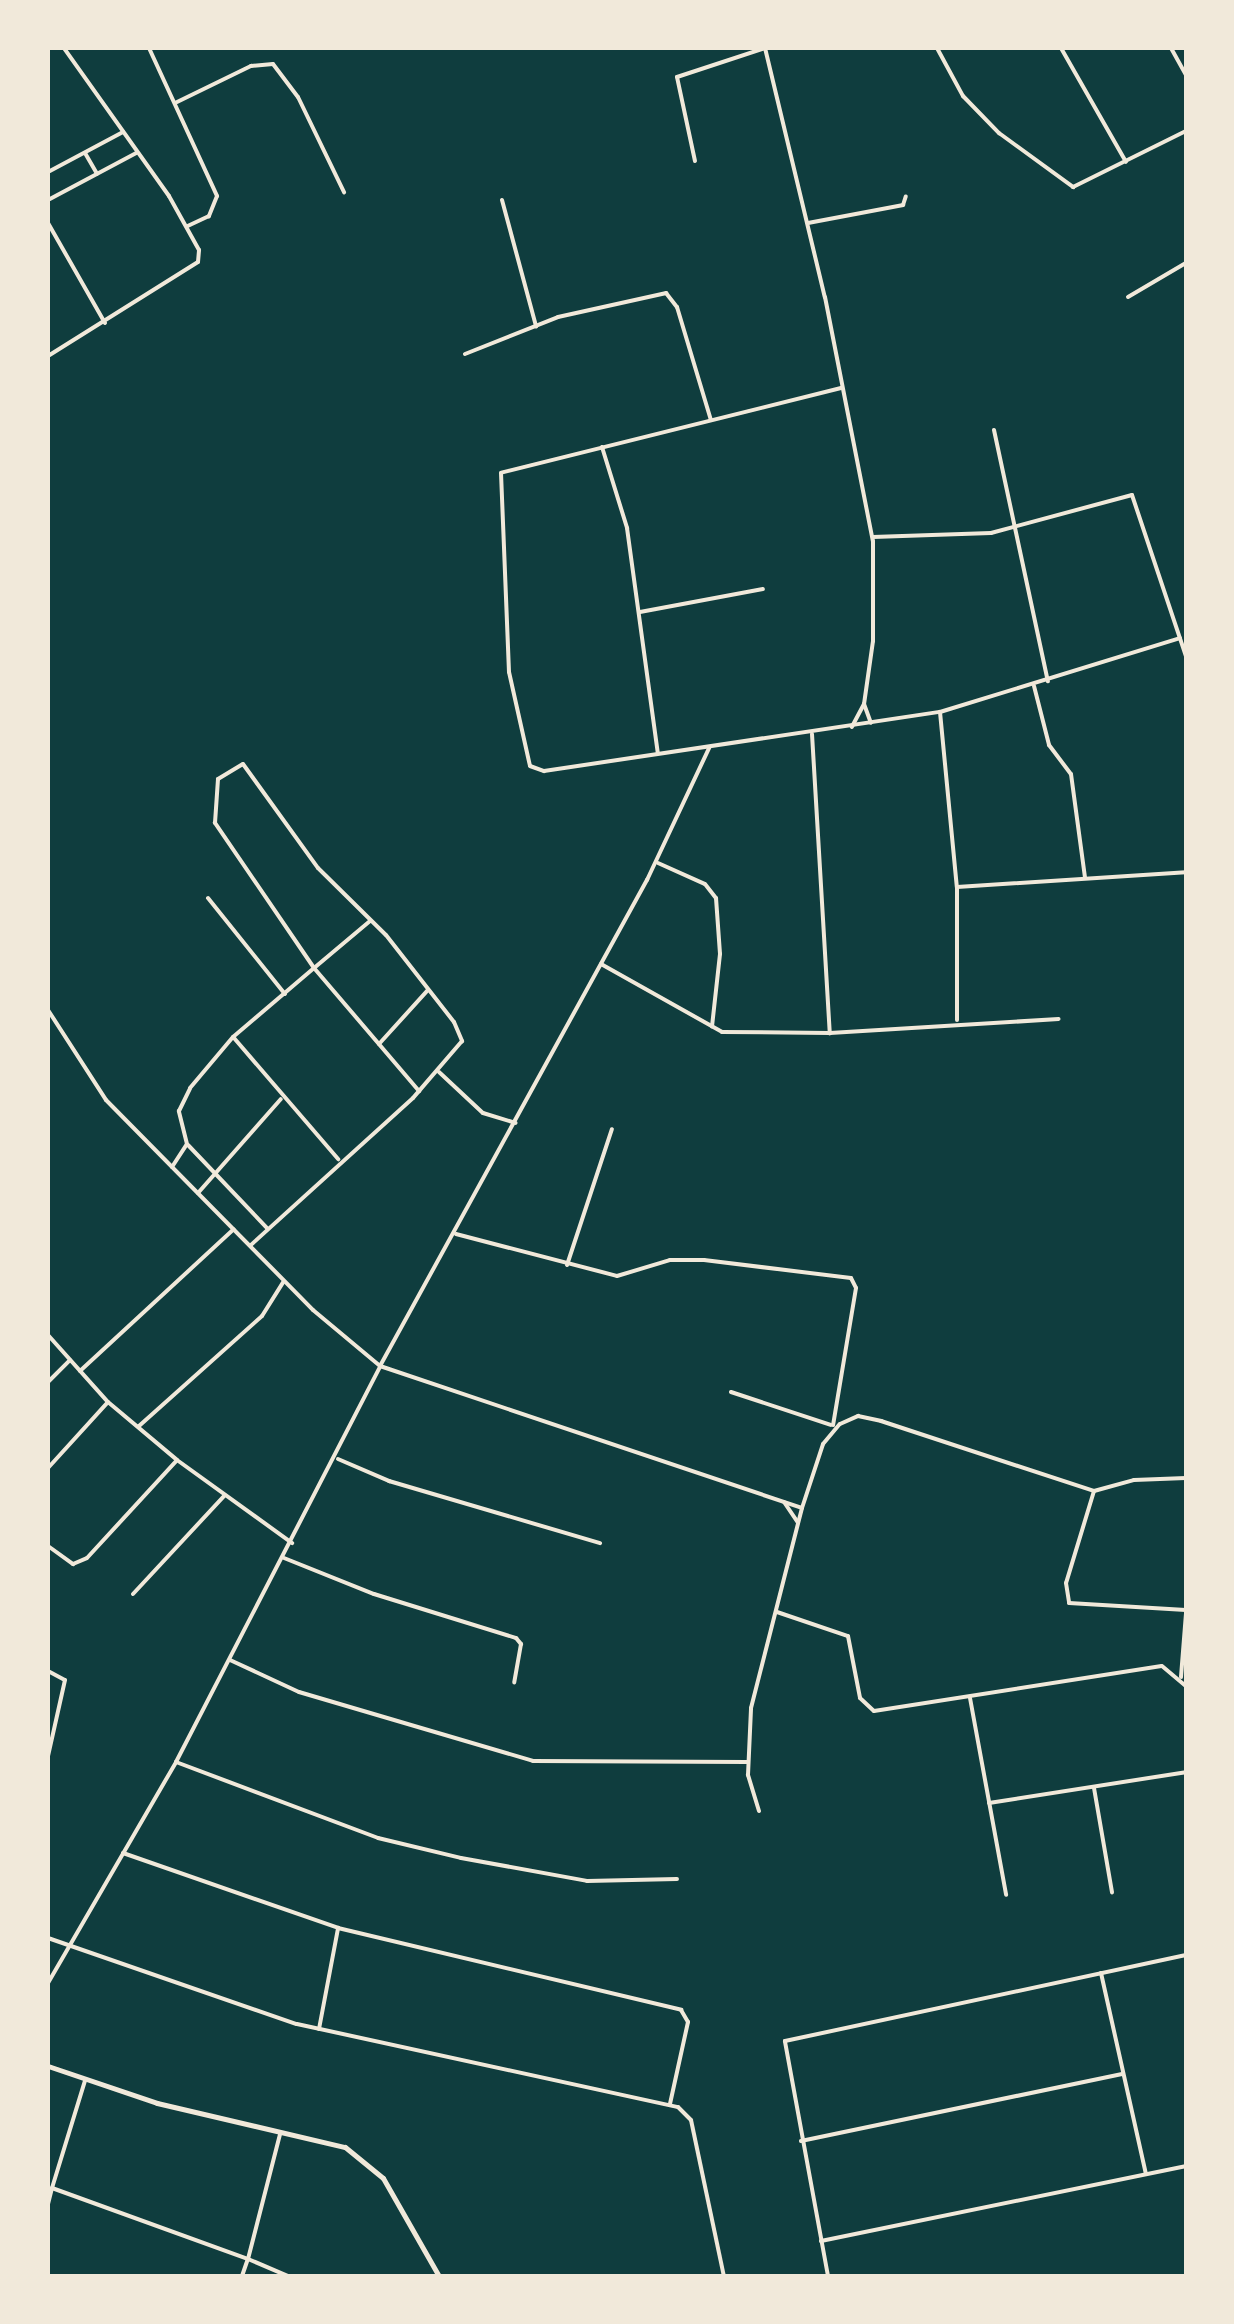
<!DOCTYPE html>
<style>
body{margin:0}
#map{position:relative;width:1234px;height:2324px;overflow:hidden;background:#0f3d3e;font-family:Manrope,sans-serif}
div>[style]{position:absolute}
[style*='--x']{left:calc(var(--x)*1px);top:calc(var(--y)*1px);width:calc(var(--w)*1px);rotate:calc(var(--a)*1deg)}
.minor>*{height:4px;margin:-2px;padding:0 2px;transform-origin:2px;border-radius:2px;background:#f1e9da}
.tertiary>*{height:5px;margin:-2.5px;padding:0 2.5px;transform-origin:2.5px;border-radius:2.5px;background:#f1e9da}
span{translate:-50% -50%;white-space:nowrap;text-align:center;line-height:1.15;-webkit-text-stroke:9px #f1e9da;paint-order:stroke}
.frame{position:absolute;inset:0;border:50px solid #f1e9da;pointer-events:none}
</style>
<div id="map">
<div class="minor">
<div style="--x:149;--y:48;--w:163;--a:65.3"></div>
<div style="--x:217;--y:196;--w:22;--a:112"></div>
<div style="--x:209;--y:216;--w:23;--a:155"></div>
<div style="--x:765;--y:48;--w:256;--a:76.5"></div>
<div style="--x:825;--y:297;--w:249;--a:78.9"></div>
<div style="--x:873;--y:541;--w:100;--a:90"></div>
<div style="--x:873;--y:641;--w:64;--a:98.1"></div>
<div style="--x:864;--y:704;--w:26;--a:118"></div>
<div style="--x:937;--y:48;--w:55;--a:61.6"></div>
<div style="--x:963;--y:96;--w:52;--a:45.8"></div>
<div style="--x:999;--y:133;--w:92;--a:36.1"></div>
<div style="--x:1073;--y:187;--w:126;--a:-26.4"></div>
<div style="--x:1061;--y:48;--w:131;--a:60.3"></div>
<div style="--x:1171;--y:48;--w:31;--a:61"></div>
<div style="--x:175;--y:103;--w:85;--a:-26"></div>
<div style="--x:251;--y:66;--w:22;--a:-5"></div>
<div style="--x:273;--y:64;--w:41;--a:52.9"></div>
<div style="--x:298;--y:97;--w:106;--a:64.2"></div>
<div style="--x:85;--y:153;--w:24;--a:60"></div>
<div style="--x:695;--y:161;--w:86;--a:-102.1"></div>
<div style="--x:677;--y:77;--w:93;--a:-18.2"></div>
<div style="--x:48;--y:172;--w:85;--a:-28.1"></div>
<div style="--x:48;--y:200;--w:100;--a:-28.1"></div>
<div style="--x:502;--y:200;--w:131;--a:74.9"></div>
<div style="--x:48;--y:223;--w:115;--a:60.3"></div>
<div style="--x:808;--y:223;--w:97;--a:-10.7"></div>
<div style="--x:903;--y:205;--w:9;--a:-72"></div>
<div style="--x:1128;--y:297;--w:67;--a:-30.4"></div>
<div style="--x:465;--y:354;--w:100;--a:-21.7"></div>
<div style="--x:558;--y:317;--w:111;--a:-12.5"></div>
<div style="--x:666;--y:293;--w:18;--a:52"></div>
<div style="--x:677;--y:307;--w:118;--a:73.3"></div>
<div style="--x:48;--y:356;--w:177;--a:-32.1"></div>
<div style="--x:198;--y:262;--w:12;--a:-85"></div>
<div style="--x:199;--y:250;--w:62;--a:-119.1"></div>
<div style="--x:169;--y:196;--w:181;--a:-125.4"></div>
<div style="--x:841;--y:388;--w:350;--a:166"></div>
<div style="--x:501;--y:473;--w:199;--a:87.7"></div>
<div style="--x:509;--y:672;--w:96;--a:77.4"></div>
<div style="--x:530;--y:766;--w:15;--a:20"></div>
<div style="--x:544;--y:771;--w:400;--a:-8.5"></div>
<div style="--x:940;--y:712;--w:251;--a:-17.1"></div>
<div style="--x:994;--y:430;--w:257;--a:77.9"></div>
<div style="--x:602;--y:447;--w:85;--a:72.8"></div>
<div style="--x:627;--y:528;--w:227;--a:82.2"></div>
<div style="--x:873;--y:537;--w:118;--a:-1.9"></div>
<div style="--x:991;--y:533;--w:146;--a:-15.1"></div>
<div style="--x:1132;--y:495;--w:170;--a:71.5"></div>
<div style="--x:640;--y:612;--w:125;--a:-10.6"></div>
<div style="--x:1034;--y:686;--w:61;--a:75.7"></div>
<div style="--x:1049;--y:745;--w:36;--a:53"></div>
<div style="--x:1071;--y:774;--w:104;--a:82.3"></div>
<div style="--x:864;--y:704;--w:20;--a:70"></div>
<div style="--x:940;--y:712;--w:176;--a:84.5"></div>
<div style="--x:957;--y:887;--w:133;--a:90"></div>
<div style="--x:812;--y:734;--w:300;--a:86.6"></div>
<div style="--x:658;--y:863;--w:51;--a:24.1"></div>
<div style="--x:705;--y:884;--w:18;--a:52"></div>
<div style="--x:716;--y:898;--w:56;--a:85.9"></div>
<div style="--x:720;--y:954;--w:73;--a:96.3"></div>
<div style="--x:957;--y:887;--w:229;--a:-3.7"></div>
<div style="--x:208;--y:898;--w:123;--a:51.3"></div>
<div style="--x:370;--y:921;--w:73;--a:140"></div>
<div style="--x:314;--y:968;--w:162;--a:49.5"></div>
<div style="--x:601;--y:964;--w:139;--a:29.3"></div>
<div style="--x:722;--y:1032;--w:108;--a:0.5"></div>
<div style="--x:830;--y:1033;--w:229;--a:-3.5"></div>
<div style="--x:48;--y:1010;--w:107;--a:57.2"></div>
<div style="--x:106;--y:1100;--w:295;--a:45.4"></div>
<div style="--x:313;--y:1310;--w:87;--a:39.9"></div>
<div style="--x:380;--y:1366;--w:445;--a:18.6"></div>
<div style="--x:234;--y:1038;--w:160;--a:49.3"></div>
<div style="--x:379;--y:1044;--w:73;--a:-47.8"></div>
<div style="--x:439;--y:1072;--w:60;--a:43"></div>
<div style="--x:483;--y:1113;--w:34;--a:17"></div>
<div style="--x:188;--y:1145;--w:115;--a:46.4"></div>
<div style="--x:172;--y:1167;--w:27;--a:-57"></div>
<div style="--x:187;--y:1144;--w:34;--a:-104"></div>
<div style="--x:179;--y:1111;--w:25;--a:-64"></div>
<div style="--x:190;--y:1088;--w:67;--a:-49.9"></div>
<div style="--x:233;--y:1037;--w:106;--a:-40.4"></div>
<div style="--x:314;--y:968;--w:176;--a:-124.3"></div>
<div style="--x:215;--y:823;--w:44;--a:-86.1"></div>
<div style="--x:218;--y:779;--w:29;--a:-31"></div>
<div style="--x:243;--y:764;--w:128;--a:54.2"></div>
<div style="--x:318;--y:868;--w:95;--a:44.6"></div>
<div style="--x:386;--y:935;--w:110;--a:52"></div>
<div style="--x:454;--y:1022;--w:21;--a:67"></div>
<div style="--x:462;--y:1041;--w:75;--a:130.7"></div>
<div style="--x:413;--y:1098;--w:219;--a:137.8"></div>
<div style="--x:198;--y:1193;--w:125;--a:-48.6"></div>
<div style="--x:456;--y:1234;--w:166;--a:14.6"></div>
<div style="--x:617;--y:1276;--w:55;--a:-16.8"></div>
<div style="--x:670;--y:1260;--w:34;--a:0"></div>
<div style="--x:704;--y:1260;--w:148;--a:7"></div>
<div style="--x:851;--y:1278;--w:11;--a:63"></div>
<div style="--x:856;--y:1288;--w:139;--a:99.5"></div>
<div style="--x:567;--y:1265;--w:143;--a:-71.7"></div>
<div style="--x:48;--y:1335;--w:90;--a:48.2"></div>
<div style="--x:108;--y:1402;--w:90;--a:40"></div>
<div style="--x:177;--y:1460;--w:142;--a:35.8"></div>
<div style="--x:80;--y:1371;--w:209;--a:-42.7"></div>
<div style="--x:48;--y:1382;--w:31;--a:-45"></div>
<div style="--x:731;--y:1392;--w:105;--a:18.3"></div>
<div style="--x:139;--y:1426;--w:165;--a:-41.8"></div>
<div style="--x:262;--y:1316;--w:40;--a:-58"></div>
<div style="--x:338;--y:1459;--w:56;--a:23.3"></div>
<div style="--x:389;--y:1481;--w:220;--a:16.4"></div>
<div style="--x:48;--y:1468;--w:89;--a:-47.7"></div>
<div style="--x:1094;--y:1491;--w:96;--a:106.9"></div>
<div style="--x:1066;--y:1583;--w:20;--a:81"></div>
<div style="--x:1069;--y:1603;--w:117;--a:3.4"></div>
<div style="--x:784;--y:1502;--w:25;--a:56"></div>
<div style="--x:48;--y:1546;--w:31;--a:36"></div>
<div style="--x:73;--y:1564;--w:15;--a:-23"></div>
<div style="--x:87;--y:1558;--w:133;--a:-47.4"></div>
<div style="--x:284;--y:1558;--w:97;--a:21.8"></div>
<div style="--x:374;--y:1594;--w:149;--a:17.2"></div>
<div style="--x:516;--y:1638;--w:8;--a:50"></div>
<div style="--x:521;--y:1644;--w:39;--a:100"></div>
<div style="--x:133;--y:1594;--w:135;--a:-47.1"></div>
<div style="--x:777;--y:1612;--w:75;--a:18.7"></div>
<div style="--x:848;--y:1636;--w:63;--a:79"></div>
<div style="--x:860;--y:1698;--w:19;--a:43"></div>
<div style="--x:874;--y:1711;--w:291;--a:-8.9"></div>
<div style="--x:1162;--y:1666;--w:31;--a:40"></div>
<div style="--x:230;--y:1660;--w:76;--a:24.9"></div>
<div style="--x:299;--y:1692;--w:244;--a:16.4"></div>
<div style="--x:533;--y:1761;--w:214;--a:0.3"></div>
<div style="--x:48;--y:1671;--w:19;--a:28"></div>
<div style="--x:65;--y:1680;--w:78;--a:102.6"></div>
<div style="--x:1181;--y:1677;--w:63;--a:-85.5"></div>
<div style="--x:970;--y:1698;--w:200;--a:79.6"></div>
<div style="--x:176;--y:1762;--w:216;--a:20.6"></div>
<div style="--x:378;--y:1838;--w:85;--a:13.5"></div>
<div style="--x:461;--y:1858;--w:128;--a:10.3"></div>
<div style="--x:587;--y:1881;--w:90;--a:-1.3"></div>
<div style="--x:1094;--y:1788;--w:106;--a:80.2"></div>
<div style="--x:989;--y:1803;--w:199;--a:-8.9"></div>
<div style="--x:759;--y:1811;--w:38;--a:-107"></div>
<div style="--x:748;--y:1775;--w:67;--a:-87.4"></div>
<div style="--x:751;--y:1708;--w:206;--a:-75.7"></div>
<div style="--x:802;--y:1508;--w:67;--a:-71.8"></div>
<div style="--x:823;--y:1444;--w:26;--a:-50"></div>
<div style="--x:840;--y:1424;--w:20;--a:-24"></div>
<div style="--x:858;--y:1416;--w:24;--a:12"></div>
<div style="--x:881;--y:1421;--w:224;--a:18.2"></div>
<div style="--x:1094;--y:1491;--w:41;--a:-15.4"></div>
<div style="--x:1134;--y:1480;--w:52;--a:-2.2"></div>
<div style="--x:123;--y:1853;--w:228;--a:19.2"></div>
<div style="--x:338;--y:1928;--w:353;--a:13.4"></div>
<div style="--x:681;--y:2010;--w:14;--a:60"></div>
<div style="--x:688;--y:2022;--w:84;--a:102.4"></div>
<div style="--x:48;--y:1938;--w:263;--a:19.1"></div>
<div style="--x:297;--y:2024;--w:390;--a:12.3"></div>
<div style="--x:678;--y:2107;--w:18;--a:45"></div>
<div style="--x:691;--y:2120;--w:159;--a:78.1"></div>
<div style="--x:1101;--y:1973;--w:206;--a:77.4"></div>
<div style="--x:48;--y:1983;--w:255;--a:-59.9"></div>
<div style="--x:176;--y:1762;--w:445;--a:-62.7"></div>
<div style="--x:380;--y:1366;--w:555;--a:-61.22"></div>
<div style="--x:647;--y:880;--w:146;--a:-64.8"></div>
<div style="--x:319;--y:2029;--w:103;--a:-79.3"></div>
<div style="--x:801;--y:2141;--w:328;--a:-11.8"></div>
<div style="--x:52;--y:2188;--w:112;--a:-72.9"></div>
<div style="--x:48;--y:2204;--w:16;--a:-76"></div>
<div style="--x:52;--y:2188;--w:208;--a:19.9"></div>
<div style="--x:248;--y:2259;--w:129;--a:-75.6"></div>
<div style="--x:821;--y:2241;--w:373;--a:-11.6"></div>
<div style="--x:242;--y:2276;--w:18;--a:-71"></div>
<div style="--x:248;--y:2259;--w:43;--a:23"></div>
<div style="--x:828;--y:2276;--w:239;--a:-100.4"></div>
<div style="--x:785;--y:2041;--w:410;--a:-12.1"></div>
</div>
<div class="tertiary">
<div style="--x:48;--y:2066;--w:115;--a:18.7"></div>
<div style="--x:157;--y:2103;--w:193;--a:13.2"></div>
<div style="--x:345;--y:2147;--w:49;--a:39.2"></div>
<div style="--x:383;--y:2178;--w:113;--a:60.3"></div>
</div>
<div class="frame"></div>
</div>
